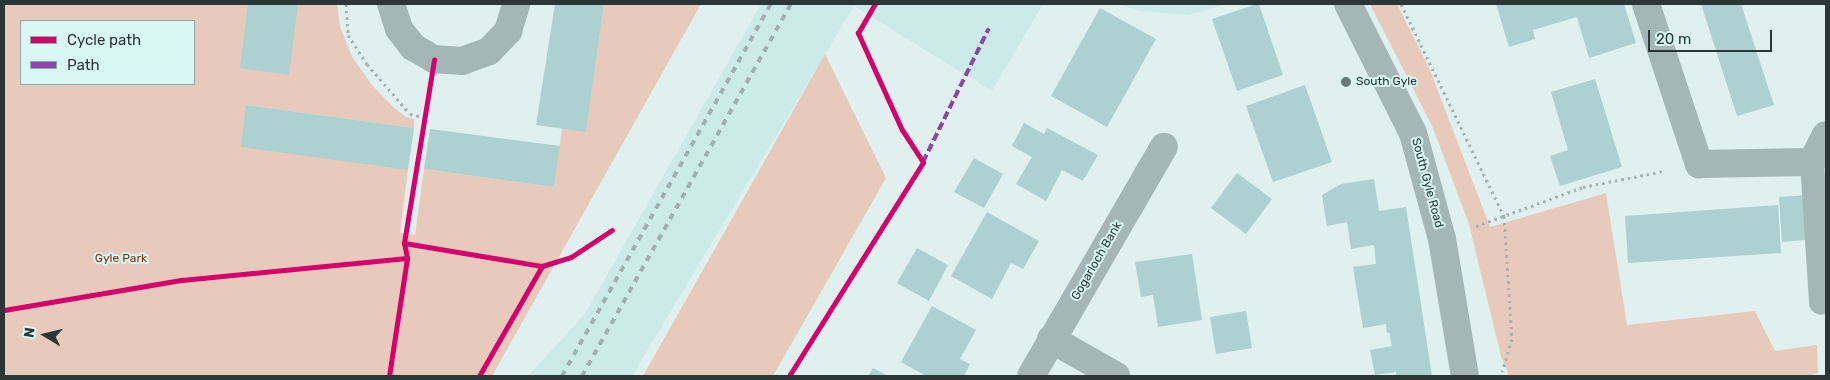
<!DOCTYPE html>
<style>
body{margin:0}
#map{position:relative;width:1830px;height:380px;overflow:hidden;background:#dff0ef;font-family:Rubik,sans-serif}
div>[style]{position:absolute}
[style*='--x']{left:calc(var(--x)*1px);top:calc(var(--y)*1px);width:calc(var(--w)*1px);rotate:calc(var(--a)*1deg)}
.built>*{inset:0;background:#cceae8}
.green>*{inset:0;background:#e7cabb}
.building>*{inset:0;background:#acd1d0}
.path>*{height:3px;margin-top:-1.5px;transform-origin:0;background:repeating-linear-gradient(90deg,#a4b3b3 0 2.5px,transparent 0 6.5px)}
.service>*{height:24px;margin:-12px;padding:0 12px;transform-origin:12px;border-radius:12px;background:#a4b6b5}
.minor>*{height:28px;margin:-14px;padding:0 14px;transform-origin:14px;border-radius:14px;background:#a4b6b5}
.rail>*{height:4px;margin-top:-2px;transform-origin:0;background:repeating-linear-gradient(90deg,#a1afae 0 6px,transparent 0 12px)}
.quiet>*{height:4px;margin-top:-2px;transform-origin:0;background:repeating-linear-gradient(90deg,#8e44ad 0 8px,transparent 0 12px)}
.cycleway>*{height:5px;margin:-2.5px;padding:0 2.5px;transform-origin:2.5px;border-radius:2.5px;background:#d6006c}
.dots>*{width:14px;height:14px;translate:-50% -50%;box-sizing:border-box;border:2px solid #d8f7f5;border-radius:50%}
span{translate:-50% -50%;white-space:nowrap;text-align:center;line-height:1.15;-webkit-text-stroke:4px #d8f7f5;paint-order:stroke}
.poi-label{font-size:12px;color:#2b3736}
.left{translate:0 -50%;text-align:left}
.street-label{font-size:12px;color:#2b3736}
.park-label{font-size:12px;color:#843009}
.frame{position:absolute;inset:0;border:5px solid #2b3736;pointer-events:none}
.legend{position:absolute;left:20px;top:20px;width:175px;height:65px;box-sizing:border-box;background:#d8f7f5;border:1px solid #93aaa9;margin:0;padding:6px 9px;list-style:none;font-size:15px;color:#2b3736}
.legend li{display:flex;align-items:center;gap:10px;height:25px}
.legend b{width:25px;border:1px solid #93aaa9}
.north{position:absolute;left:20px;top:310px;width:50px;height:50px;-webkit-text-stroke:4px #d8f7f5;paint-order:stroke;rotate:279deg;font-size:14px;font-weight:700;line-height:20px;text-align:center;color:#2b3736}
.north::after{content:'';display:block;margin:auto;width:18px;height:22px;background:#2b3736;clip-path:polygon(50% 0,100% 100%,50% 72%,0 100%)}
.scale{position:absolute;left:1648px;top:30px;width:124px;height:22px;box-sizing:border-box;border:2px solid #2b3736;border-top:0;padding-left:6px;font-size:15px;line-height:18px;white-space:nowrap;color:#2b3736;-webkit-text-stroke:4px #d8f7f5;paint-order:stroke}
</style>
<div id="map">
<div class="built">
<div style="clip-path:polygon(761px 4px,1043px 4px,992px 91px,854px 6px,632px 376px,528px 376px,585px 314px)"></div>
<div style="clip-path:polygon(1117px 4px,1227px 4px,1188px 15px,1140px 11px)"></div>
</div>
<div class="green">
<div style="clip-path:polygon(evenodd,4px 4px,337px 4px,340px 26px,352px 57px,372px 85px,393px 107px,406px 117px,414px 119px,414px 128px,247px 105px,408px 170px,400px 233px,415px 235px,424px 169px,554px 187px,562px 128px,586px 131px,604px 4px,701px 4px,492px 376px,4px 376px,4px 4px,21px 21px,194px 21px,194px 84px,21px 84px,21px 21px)"></div>
<div style="clip-path:polygon(1370px 4px,1397px 4px,1430px 70px,1490px 227px,1606px 193px,1627px 325px,1755px 311px,1775px 351px,1817px 345px,1818px 373px,1808px 376px,1509px 376px,1501px 356px,1469px 224px,1433px 128px)"></div>
<div style="clip-path:polygon(825px 54px,886px 178px,773px 376px,643px 376px)"></div>
</div>
<div class="building">
<div style="clip-path:polygon(248px 4px,298px 4px,289px 75px,240px 68px)"></div>
<div style="clip-path:polygon(555px 4px,604px 4px,586px 132px,536px 125px)"></div>
<div style="clip-path:polygon(1257px 4px,1259px 4px,1283px 75px,1237px 91px,1212px 19px)"></div>
<div style="clip-path:polygon(1496px 4px,1624px 4px,1636px 43px,1589px 58px,1577px 17px,1533px 30px,1535px 39px,1509px 47px)"></div>
<div style="clip-path:polygon(1701px 4px,1741px 4px,1774px 105px,1737px 116px)"></div>
<div style="clip-path:polygon(1100px 8px,1156px 39px,1107px 127px,1051px 96px)"></div>
<div style="clip-path:polygon(1595px 79px,1622px 167px,1560px 186px,1550px 156px,1568px 150px,1551px 92px)"></div>
<div style="clip-path:polygon(1305px 85px,1332px 162px,1273px 182px,1246px 106px)"></div>
<div style="clip-path:polygon(246px 105px,414px 128px,408px 170px,241px 147px)"></div>
<div style="clip-path:polygon(1024px 123px,1044px 134px,1047px 128px,1098px 155px,1083px 181px,1062px 170px,1046px 201px,1016px 184px,1032px 157px,1012px 146px)"></div>
<div style="clip-path:polygon(430px 129px,560px 146px,554px 187px,424px 169px)"></div>
<div style="clip-path:polygon(974px 158px,1003px 174px,984px 208px,954px 192px)"></div>
<div style="clip-path:polygon(1237px 173px,1272px 199px,1246px 234px,1211px 208px)"></div>
<div style="clip-path:polygon(1374px 179px,1379px 211px,1406px 207px,1432px 376px,1396px 376px,1396px 372px,1375px 375px,1370px 350px,1392px 346px,1389px 332px,1387px 333px,1386px 324px,1363px 328px,1353px 267px,1376px 264px,1374px 245px,1351px 249px,1347px 222px,1327px 226px,1322px 195px,1341px 184px)"></div>
<div style="clip-path:polygon(1826px 194px,1826px 238px,1782px 242px,1779px 197px)"></div>
<div style="clip-path:polygon(1778px 205px,1781px 253px,1628px 263px,1625px 216px)"></div>
<div style="clip-path:polygon(987px 212px,1039px 241px,1023px 269px,1011px 263px,992px 299px,951px 276px)"></div>
<div style="clip-path:polygon(917px 248px,948px 265px,929px 301px,897px 283px)"></div>
<div style="clip-path:polygon(1192px 254px,1202px 320px,1158px 327px,1153px 295px,1141px 297px,1135px 262px)"></div>
<div style="clip-path:polygon(932px 306px,976px 330px,960px 359px,970px 364px,964px 376px,926px 376px,901px 362px)"></div>
<div style="clip-path:polygon(1246px 311px,1252px 348px,1216px 354px,1210px 317px)"></div>
<div style="clip-path:polygon(873px 368px,888px 376px,868px 376px)"></div>
</div>
<div class="path">
<div style="--x:346;--y:4;--w:31;--a:86"></div>
<div style="--x:348;--y:35;--w:35;--a:57"></div>
<div style="--x:367;--y:64;--w:66;--a:49.3"></div>
<div style="--x:410;--y:114;--w:14;--a:12"></div>
<div style="--x:1401;--y:4;--w:236;--a:64.1"></div>
<div style="--x:1504;--y:216;--w:123;--a:86.3"></div>
<div style="--x:1512;--y:339;--w:34;--a:107"></div>
<div style="--x:1476;--y:226;--w:114;--a:-20"></div>
<div style="--x:1583;--y:187;--w:83;--a:-11.2"></div>
</div>
<div class="service">
<div style="--x:1812;--y:162;--w:141;--a:86.3"></div>
</div>
<div class="minor">
<div style="--x:391;--y:4;--w:26;--a:72"></div>
<div style="--x:399;--y:29;--w:23;--a:52"></div>
<div style="--x:413;--y:47;--w:24;--a:30"></div>
<div style="--x:434;--y:59;--w:28;--a:4"></div>
<div style="--x:462;--y:61;--w:29;--a:-20"></div>
<div style="--x:489;--y:51;--w:28;--a:-46"></div>
<div style="--x:508;--y:31;--w:28;--a:-73"></div>
<div style="--x:1348;--y:4;--w:144;--a:63.3"></div>
<div style="--x:1413;--y:133;--w:110;--a:74.7"></div>
<div style="--x:1442;--y:239;--w:139;--a:80.5"></div>
<div style="--x:1646;--y:4;--w:169;--a:71.7"></div>
<div style="--x:1699;--y:164;--w:113;--a:-1"></div>
<div style="--x:1812;--y:162;--w:30;--a:-63"></div>
<div style="--x:1051;--y:339;--w:75;--a:29.6"></div>
<div style="--x:1031;--y:376;--w:265;--a:-59.9"></div>
</div>
<div class="rail">
<div style="--x:562;--y:376;--w:427;--a:-60.7"></div>
<div style="--x:582;--y:376;--w:427;--a:-60.7"></div>
</div>
<div class="quiet">
<div style="--x:923;--y:162;--w:149;--a:-63.8"></div>
</div>
<div class="cycleway">
<div style="--x:404;--y:243;--w:140;--a:9.5"></div>
<div style="--x:4;--y:310;--w:181;--a:-9.6"></div>
<div style="--x:182;--y:280;--w:226;--a:-5.6"></div>
<div style="--x:389;--y:376;--w:119;--a:-81.3"></div>
<div style="--x:407;--y:258;--w:15;--a:-101"></div>
<div style="--x:404;--y:243;--w:186;--a:-80.7"></div>
<div style="--x:479;--y:376;--w:127;--a:-60.2"></div>
<div style="--x:542;--y:266;--w:30;--a:-17"></div>
<div style="--x:571;--y:257;--w:49;--a:-33.4"></div>
<div style="--x:789;--y:376;--w:252;--a:-57.9"></div>
<div style="--x:923;--y:162;--w:38;--a:-123"></div>
<div style="--x:902;--y:130;--w:107;--a:-114.4"></div>
<div style="--x:858;--y:33;--w:34;--a:-60"></div>
</div>
<div class="dots">
<div style="left:1346px;top:82px;background:#6a7877"></div>
</div>
<div class="poi-label">
<span class="left" style="left:1356px;top:82px">South Gyle</span>
</div>
<div class="street-label">
<span style="left:1427px;top:183px;rotate:75deg">South Gyle Road</span>
<span style="left:1097px;top:261px;rotate:-60deg">Gogarloch Bank</span>
</div>
<div class="park-label">
<span style="left:121px;top:259px">Gyle Park</span>
</div>
<div class="frame"></div>
<ul class="legend">
<li><b style="height:6px;background:#d6006c"></b>Cycle path</li>
<li><b style="height:6px;background:#8e44ad"></b>Path</li>
</ul>
<div class="north">N</div>
<div class="scale">20 m</div>
</div>
